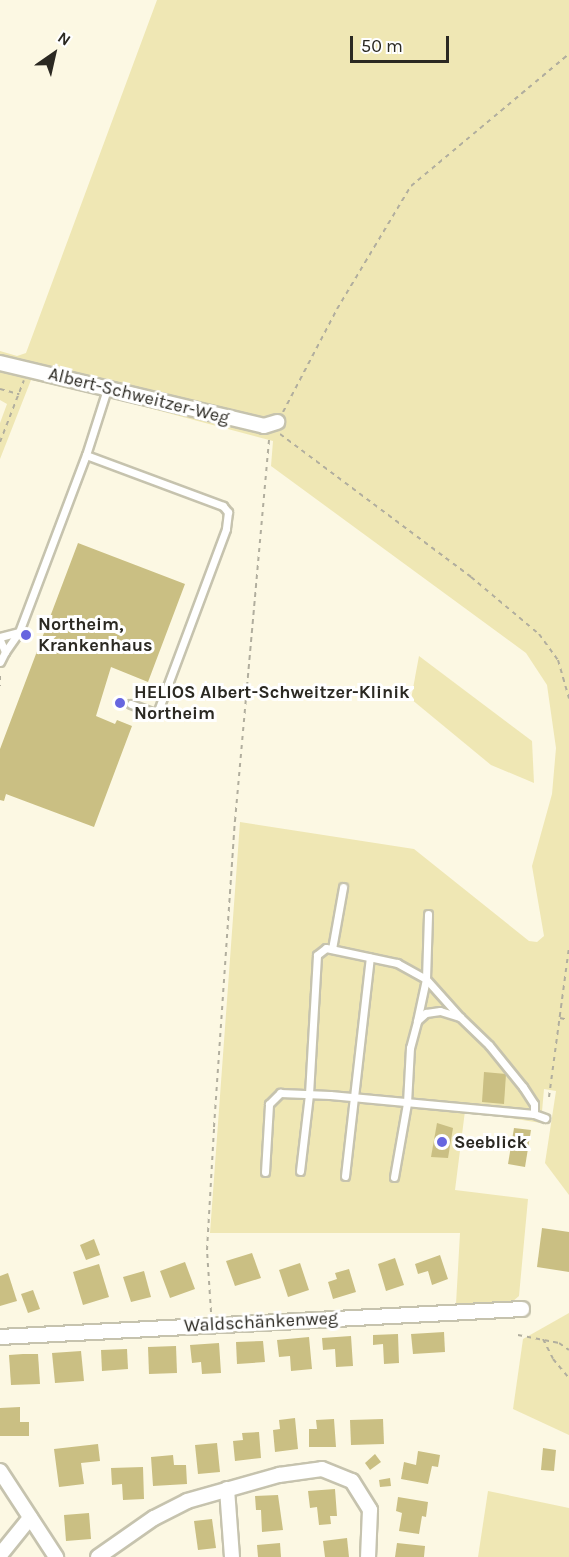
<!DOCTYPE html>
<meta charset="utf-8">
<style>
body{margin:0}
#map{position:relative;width:569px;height:1557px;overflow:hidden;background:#fcf8e3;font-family:Karla,sans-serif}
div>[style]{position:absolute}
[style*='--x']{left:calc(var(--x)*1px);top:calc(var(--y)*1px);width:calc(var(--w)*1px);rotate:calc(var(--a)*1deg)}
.green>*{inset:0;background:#efe7b4}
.building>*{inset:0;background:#cabf83}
.path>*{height:2px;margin-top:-1px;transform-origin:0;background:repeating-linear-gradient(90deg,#b1ae9e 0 4.5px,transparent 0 9px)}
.roads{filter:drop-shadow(2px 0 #c6c3ae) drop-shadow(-2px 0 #c6c3ae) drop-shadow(0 2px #c6c3ae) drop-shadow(0 -2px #c6c3ae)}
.lane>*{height:7px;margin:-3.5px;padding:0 3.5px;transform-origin:3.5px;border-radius:3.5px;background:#fff}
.street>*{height:14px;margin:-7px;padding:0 7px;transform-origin:7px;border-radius:7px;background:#fff}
.dots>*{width:16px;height:16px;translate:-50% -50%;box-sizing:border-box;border:3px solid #fff;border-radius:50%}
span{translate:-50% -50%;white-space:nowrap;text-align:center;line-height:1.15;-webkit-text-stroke:6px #fff;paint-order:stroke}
.street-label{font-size:18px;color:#2b2922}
.poi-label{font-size:18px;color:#2b2922;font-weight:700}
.left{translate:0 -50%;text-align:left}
.north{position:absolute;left:24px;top:24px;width:60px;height:60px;-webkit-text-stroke:4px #fff;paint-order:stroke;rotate:34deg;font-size:16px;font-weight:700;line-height:24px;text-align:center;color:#2b2922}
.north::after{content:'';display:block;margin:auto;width:21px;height:27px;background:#2b2922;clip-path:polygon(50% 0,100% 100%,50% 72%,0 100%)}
.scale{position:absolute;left:350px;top:36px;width:99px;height:27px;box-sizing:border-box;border:3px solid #2b2922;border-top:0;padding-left:8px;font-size:18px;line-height:21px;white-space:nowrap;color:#2b2922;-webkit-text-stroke:4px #fff;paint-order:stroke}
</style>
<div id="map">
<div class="green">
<div style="clip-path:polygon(157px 0,569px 0,569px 1195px,545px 1163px,556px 1091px,544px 1089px,541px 1123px,465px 1111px,455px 1190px,528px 1199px,519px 1296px,512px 1302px,456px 1304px,460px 1233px,210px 1233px,240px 822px,414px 849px,529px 941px,537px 942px,544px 936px,532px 866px,552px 794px,556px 748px,547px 685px,526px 653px,271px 466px,273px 441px,115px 399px,31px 380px,0 459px,0 423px,7px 404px,0 400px,0 351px,17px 356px,26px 353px)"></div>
<div style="clip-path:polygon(419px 656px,532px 741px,534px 783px,491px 765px,411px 699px)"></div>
<div style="clip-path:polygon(569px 1313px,569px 1435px,513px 1409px,523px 1339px)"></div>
<div style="clip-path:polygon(488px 1491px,569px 1508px,569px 1557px,478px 1557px)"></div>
</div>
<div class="building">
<div style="clip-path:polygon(78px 543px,185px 584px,148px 682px,111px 667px,96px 716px,115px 724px,117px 720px,132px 726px,94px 827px,6px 794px,4px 801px,0 800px,0 749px)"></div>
<div style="clip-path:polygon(484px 1072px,506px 1074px,504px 1104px,482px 1102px)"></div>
<div style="clip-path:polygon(437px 1123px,453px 1128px,448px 1158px,431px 1157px)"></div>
<div style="clip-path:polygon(514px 1128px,531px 1130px,525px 1167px,508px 1164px)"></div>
<div style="clip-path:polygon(542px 1228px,569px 1232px,569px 1272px,537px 1267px)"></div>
<div style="clip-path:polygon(94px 1239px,100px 1255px,86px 1260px,80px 1245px)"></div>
<div style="clip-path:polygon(252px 1253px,261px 1278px,235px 1286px,226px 1261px)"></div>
<div style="clip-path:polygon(440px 1255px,448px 1279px,432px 1285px,428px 1271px,418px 1274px,415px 1264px)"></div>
<div style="clip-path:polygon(395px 1258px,404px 1285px,386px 1291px,378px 1264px)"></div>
<div style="clip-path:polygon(185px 1262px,195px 1289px,170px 1298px,160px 1271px)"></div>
<div style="clip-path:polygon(300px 1263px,309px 1290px,288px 1297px,279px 1270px)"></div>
<div style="clip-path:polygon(99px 1264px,109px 1297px,83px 1305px,73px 1272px)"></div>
<div style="clip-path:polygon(349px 1269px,356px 1292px,333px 1299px,328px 1282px,337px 1279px,335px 1273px)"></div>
<div style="clip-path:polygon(144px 1271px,151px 1297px,131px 1302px,123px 1277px)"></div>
<div style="clip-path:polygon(8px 1273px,17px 1301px,0 1306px,0 1276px)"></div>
<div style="clip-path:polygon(33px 1290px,40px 1309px,28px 1313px,21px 1294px)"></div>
<div style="clip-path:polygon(444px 1332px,445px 1352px,413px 1354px,411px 1334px)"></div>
<div style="clip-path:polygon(398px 1334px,399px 1363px,384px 1364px,383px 1344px,373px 1345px,373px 1335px)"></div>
<div style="clip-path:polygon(351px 1336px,353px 1366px,336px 1367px,335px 1349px,323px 1350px,322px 1338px)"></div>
<div style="clip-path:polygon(309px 1337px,312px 1369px,291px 1371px,290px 1356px,279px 1357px,277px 1340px)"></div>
<div style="clip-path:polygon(263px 1341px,265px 1362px,237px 1364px,236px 1342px)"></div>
<div style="clip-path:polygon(219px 1343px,221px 1373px,202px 1374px,201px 1362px,192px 1363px,190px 1345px)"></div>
<div style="clip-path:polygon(176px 1346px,177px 1373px,149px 1374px,148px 1347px)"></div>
<div style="clip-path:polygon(127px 1349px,128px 1369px,102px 1371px,101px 1350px)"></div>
<div style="clip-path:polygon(81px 1351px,84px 1381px,55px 1383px,52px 1353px)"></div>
<div style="clip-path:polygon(23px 1354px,38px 1354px,40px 1384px,11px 1385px,9px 1355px)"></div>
<div style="clip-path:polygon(20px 1407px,20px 1422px,29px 1422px,29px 1436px,0 1436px,0 1408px)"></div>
<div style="clip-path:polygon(295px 1418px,298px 1449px,275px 1452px,273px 1430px,280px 1429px,279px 1420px)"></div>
<div style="clip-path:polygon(334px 1419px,336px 1447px,309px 1447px,309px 1429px,317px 1429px,316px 1420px)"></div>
<div style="clip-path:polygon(383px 1419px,384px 1444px,351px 1445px,350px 1420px)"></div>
<div style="clip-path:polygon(259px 1432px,261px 1458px,235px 1461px,233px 1441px,243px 1440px,242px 1433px)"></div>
<div style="clip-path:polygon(217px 1443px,220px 1472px,198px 1474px,195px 1445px)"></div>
<div style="clip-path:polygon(98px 1444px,100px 1461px,81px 1463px,84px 1484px,59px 1487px,54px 1449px)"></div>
<div style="clip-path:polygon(543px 1448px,556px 1450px,554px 1471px,541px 1470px)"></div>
<div style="clip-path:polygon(418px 1451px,440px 1455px,438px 1467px,432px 1466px,428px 1484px,401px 1479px,404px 1462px,416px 1465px)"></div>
<div style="clip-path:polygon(375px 1454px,381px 1462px,370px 1470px,365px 1463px)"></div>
<div style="clip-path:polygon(173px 1455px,174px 1465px,186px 1465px,187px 1484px,153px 1486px,151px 1457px)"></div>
<div style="clip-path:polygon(143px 1467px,144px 1499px,123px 1500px,122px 1484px,112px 1485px,111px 1468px)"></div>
<div style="clip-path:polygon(390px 1478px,391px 1486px,380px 1487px,379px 1480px)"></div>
<div style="clip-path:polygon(335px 1489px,337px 1516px,330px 1516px,331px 1524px,319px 1525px,317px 1507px,310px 1508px,308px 1491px)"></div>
<div style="clip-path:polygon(278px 1495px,283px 1530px,262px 1532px,261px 1510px,256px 1510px,255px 1496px)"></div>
<div style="clip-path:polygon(398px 1497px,428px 1502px,426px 1517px,422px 1516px,419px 1534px,399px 1531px,402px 1513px,396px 1511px)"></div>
<div style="clip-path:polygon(89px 1513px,91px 1539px,66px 1541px,64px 1515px)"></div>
<div style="clip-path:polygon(212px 1519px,216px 1548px,198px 1550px,194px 1521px)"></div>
<div style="clip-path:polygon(347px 1538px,349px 1557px,325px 1557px,323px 1541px)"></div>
<div style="clip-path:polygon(280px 1543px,281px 1557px,258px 1557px,257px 1545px)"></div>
<div style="clip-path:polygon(397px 1543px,425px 1546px,424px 1557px,395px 1557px)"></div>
</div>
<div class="path">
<div style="--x:0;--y:389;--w:20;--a:15"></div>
<div style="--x:283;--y:412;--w:116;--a:-62.3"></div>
<div style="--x:337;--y:309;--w:144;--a:-59"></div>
<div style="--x:411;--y:186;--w:206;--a:-39.9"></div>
<div style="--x:280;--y:434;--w:239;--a:36.8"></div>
<div style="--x:471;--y:577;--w:89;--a:40"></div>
<div style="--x:539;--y:634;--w:32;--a:54"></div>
<div style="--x:558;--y:660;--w:40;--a:74"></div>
<div style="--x:0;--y:442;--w:66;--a:-68.8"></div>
<div style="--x:0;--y:676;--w:10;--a:90"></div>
<div style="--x:560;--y:1018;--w:9;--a:13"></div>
<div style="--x:549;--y:1097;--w:151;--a:-82.4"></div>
<div style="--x:211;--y:1312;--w:62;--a:-93.7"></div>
<div style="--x:207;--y:1250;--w:123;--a:-86.7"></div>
<div style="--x:214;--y:1127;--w:307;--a:-86.1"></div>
<div style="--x:235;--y:821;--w:384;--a:-84.9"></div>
<div style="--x:518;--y:1335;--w:42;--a:11"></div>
<div style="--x:559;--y:1343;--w:12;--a:35"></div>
<div style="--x:543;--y:1339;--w:22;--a:63"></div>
<div style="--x:553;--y:1359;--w:25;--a:50"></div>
</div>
<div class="roads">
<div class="lane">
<div style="--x:86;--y:455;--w:146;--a:20.4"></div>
<div style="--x:223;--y:506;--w:8;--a:50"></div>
<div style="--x:228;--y:512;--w:17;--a:97"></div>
<div style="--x:226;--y:529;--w:197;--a:110.5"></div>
<div style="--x:157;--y:714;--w:28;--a:-159"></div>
<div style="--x:0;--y:637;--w:20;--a:-15"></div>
<div style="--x:0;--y:640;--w:13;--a:67"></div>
<div style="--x:5;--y:652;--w:11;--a:117"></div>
<div style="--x:5;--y:652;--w:24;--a:-55"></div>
<div style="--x:19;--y:632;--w:189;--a:-69.3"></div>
<div style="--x:86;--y:455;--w:69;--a:-72.3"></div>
<div style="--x:332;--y:949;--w:63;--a:-79.9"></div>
<div style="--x:417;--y:1021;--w:43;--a:-77.9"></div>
<div style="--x:426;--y:979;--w:65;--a:-88.2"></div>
<div style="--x:300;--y:1171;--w:78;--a:-83.3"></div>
<div style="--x:309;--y:1094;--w:139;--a:-86.7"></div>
<div style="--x:317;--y:955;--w:11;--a:-38"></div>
<div style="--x:326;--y:948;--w:73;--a:11.9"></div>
<div style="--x:397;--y:963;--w:33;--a:29"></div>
<div style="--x:426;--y:979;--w:51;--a:48.2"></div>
<div style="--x:265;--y:1172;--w:68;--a:-86.6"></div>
<div style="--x:269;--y:1104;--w:16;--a:-45"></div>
<div style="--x:280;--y:1093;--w:50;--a:2.3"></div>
<div style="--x:330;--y:1095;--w:205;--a:5.3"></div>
<div style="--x:534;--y:1114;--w:12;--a:20"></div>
<div style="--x:345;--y:1176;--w:220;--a:-83.5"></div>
<div style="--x:394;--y:1177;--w:75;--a:-80"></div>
<div style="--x:407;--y:1103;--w:55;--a:-86.9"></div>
<div style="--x:410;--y:1048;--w:28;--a:-75"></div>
<div style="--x:417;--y:1021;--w:12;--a:-42"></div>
<div style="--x:426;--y:1013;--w:14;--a:-8"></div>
<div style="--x:440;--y:1011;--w:21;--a:17"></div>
<div style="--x:460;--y:1017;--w:40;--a:44"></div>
<div style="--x:489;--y:1045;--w:54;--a:51"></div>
<div style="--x:523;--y:1087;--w:20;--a:57"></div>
<div style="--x:534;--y:1104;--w:10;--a:90"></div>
</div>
<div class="street">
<div style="--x:0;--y:363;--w:271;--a:13.4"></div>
<div style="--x:264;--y:426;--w:14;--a:-17"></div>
<div style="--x:0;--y:1337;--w:523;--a:-3.07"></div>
<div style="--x:0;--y:1471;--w:103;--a:56.9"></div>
<div style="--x:227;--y:1489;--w:68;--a:85.8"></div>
<div style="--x:0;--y:1555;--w:48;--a:-51"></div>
<div style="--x:98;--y:1557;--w:68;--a:-34.9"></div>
<div style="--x:154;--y:1518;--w:37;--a:-27"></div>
<div style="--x:187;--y:1501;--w:96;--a:-15.8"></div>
<div style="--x:279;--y:1475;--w:43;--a:-7.9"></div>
<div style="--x:322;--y:1469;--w:32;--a:22"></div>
<div style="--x:352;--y:1481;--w:34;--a:58"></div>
<div style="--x:370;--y:1510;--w:47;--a:92.4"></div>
</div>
</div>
<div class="dots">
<div style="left:26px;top:635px;background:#6766df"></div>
<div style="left:120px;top:703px;background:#6766df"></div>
<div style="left:442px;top:1142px;background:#6766df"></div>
</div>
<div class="street-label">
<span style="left:139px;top:396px;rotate:14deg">Albert-Schweitzer-Weg</span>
<span style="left:261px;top:1322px;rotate:-3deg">Waldschänkenweg</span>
</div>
<div class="poi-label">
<span class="left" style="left:38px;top:635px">Northeim,<br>Krankenhaus</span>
<span class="left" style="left:134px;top:703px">HELIOS Albert-Schweitzer-Klinik<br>Northeim</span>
<span class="left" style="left:454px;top:1142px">Seeblick</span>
</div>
<div class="north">N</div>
<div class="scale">50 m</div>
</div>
